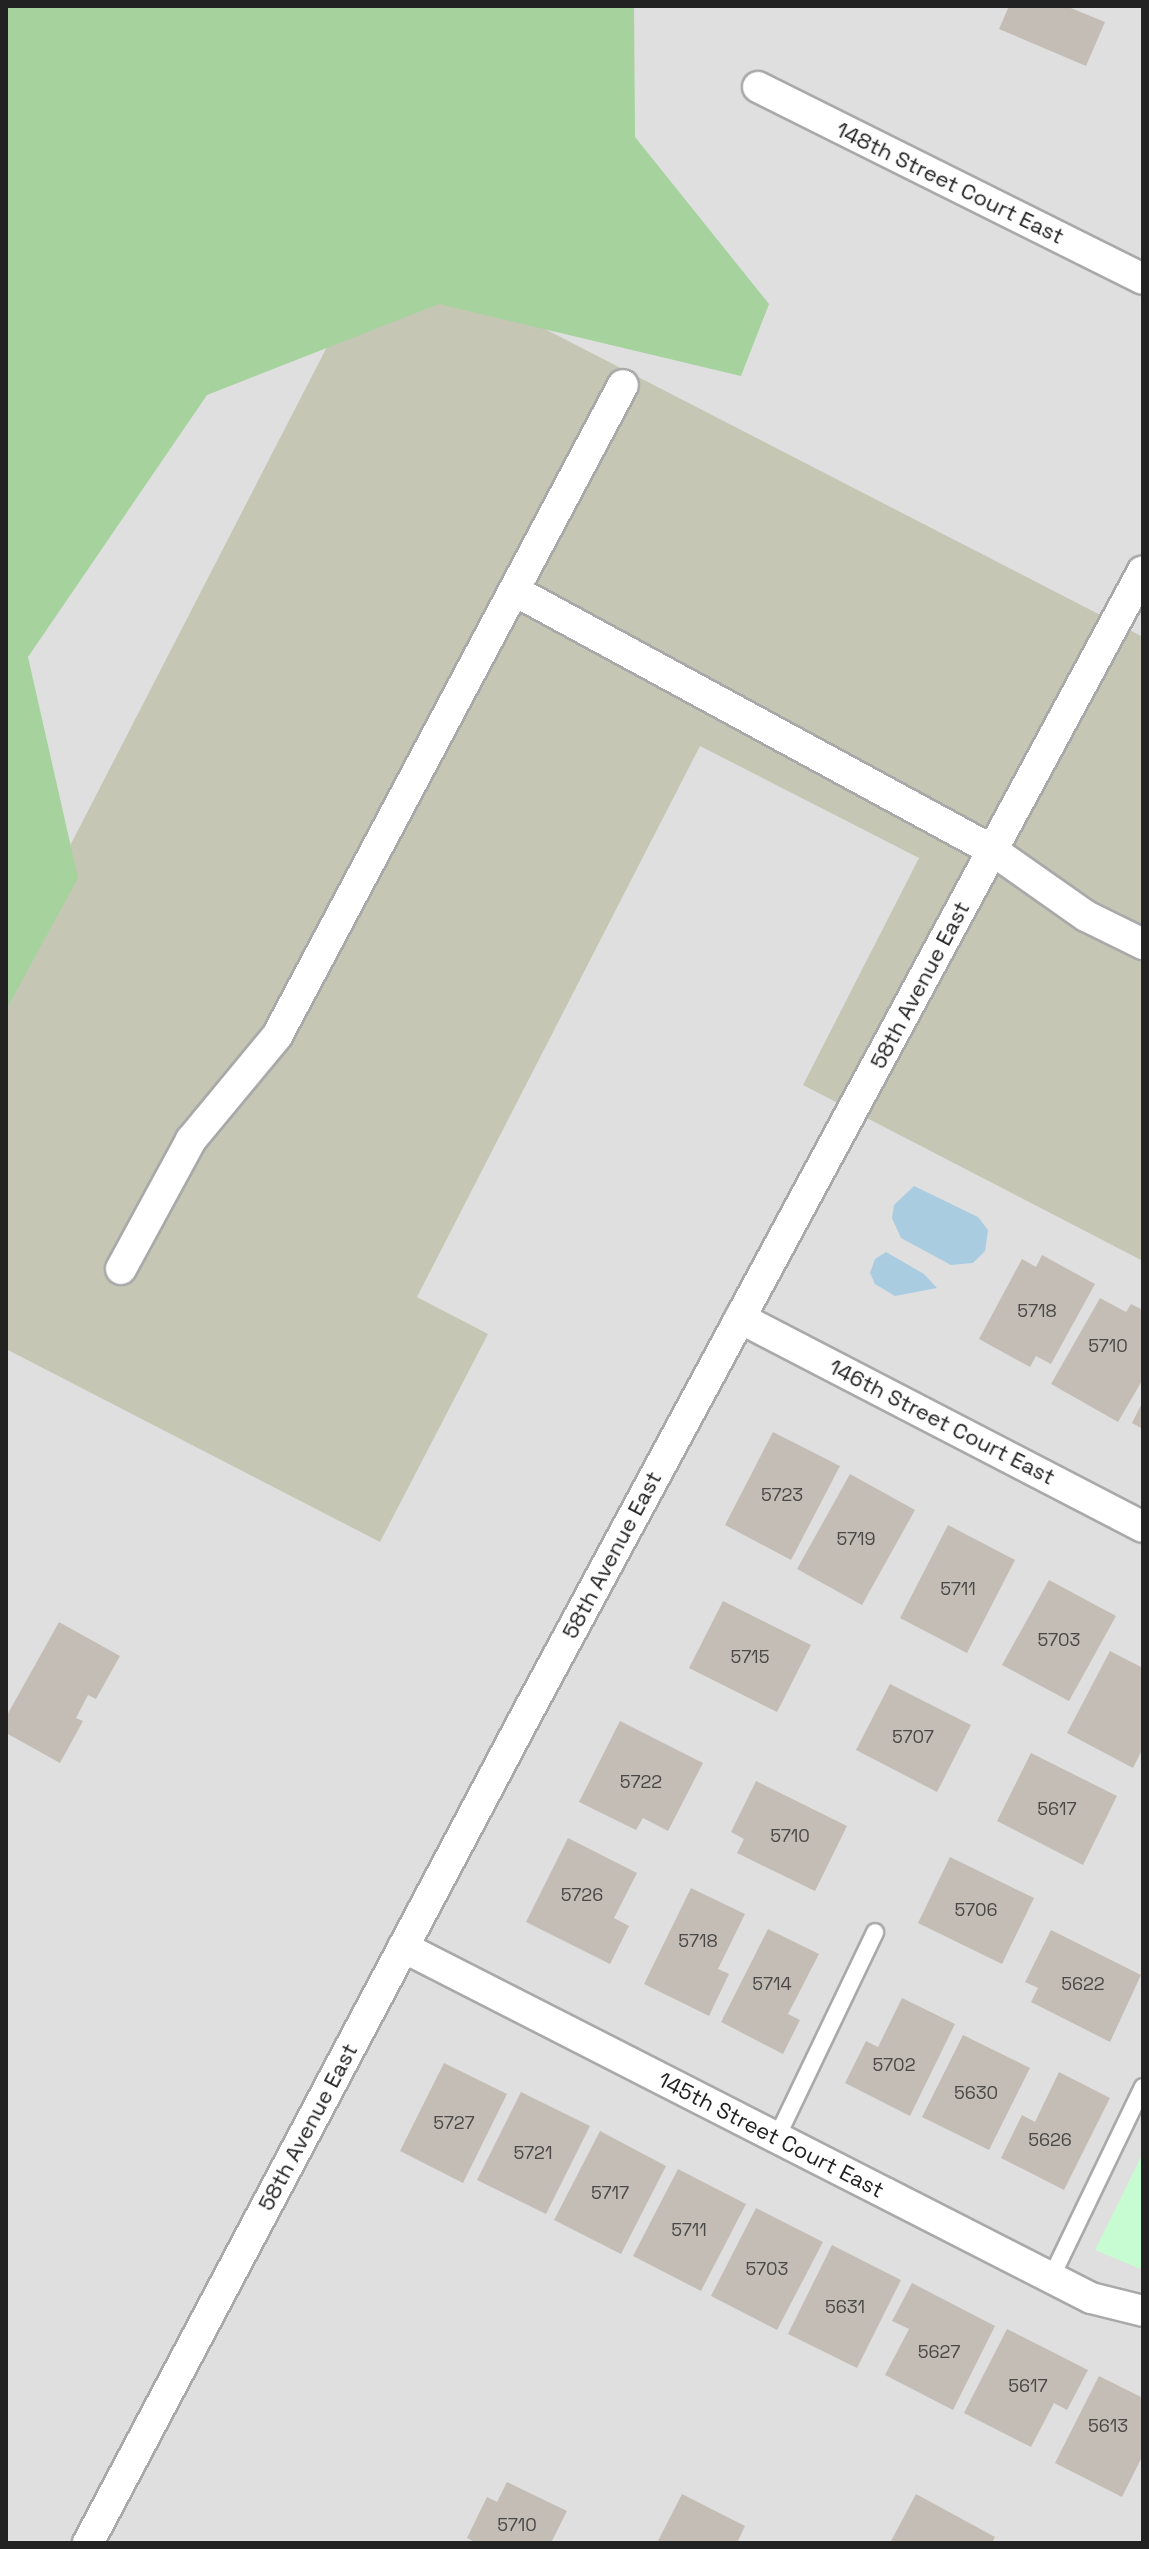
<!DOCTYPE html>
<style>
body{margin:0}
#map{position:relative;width:1149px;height:2549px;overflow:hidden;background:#f2f0e9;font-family:"Space Grotesk",sans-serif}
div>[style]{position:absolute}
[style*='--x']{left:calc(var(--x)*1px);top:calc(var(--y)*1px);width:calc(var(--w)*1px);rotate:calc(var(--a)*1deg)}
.residential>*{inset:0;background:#e0dfdf}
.construction>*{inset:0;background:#c5c7b4}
.forest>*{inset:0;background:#a5d29d}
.park>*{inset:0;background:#c7fbd2}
.water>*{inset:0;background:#a9cce0}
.building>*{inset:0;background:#c3bdb5}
.roads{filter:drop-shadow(2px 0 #a9a9a9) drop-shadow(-2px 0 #a9a9a9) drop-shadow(0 2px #a9a9a9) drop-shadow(0 -2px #a9a9a9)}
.lane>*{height:16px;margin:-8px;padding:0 8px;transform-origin:8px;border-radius:8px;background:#fff}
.street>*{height:30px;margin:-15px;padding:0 15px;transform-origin:15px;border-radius:15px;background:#fff}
span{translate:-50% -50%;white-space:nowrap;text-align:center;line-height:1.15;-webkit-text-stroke:7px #fff;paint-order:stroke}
.number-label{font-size:18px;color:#4a4947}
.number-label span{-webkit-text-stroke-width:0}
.street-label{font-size:22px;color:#222}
.frame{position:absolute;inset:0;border:8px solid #222;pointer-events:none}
</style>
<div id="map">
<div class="residential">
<div style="clip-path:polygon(6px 6px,1143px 6px,1143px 2543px,6px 2543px)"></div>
</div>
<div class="construction">
<div style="clip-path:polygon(380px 244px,1143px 637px,1143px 1261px,803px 1085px,919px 858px,700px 746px,417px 1297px,488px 1334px,380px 1542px,6px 1349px,6px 970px)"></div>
</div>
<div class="forest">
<div style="clip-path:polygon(6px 6px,634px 6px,635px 137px,769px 304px,741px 376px,439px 304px,207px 395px,28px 657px,78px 878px,6px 1010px)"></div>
</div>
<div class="park">
<div style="clip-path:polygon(1143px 2153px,1143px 2268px,1138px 2268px,1095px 2250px)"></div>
</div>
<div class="water">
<div style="clip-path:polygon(914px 1186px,978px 1217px,988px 1230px,985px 1251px,973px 1263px,951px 1265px,901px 1238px,892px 1218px,894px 1205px)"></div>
<div style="clip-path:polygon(886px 1252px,924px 1274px,937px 1288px,895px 1296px,875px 1284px,870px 1273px,875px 1259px)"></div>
</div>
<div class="building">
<div style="clip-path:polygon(1009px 6px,1066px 6px,1105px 22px,1086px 66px,999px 29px)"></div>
<div style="clip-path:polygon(1042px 1255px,1095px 1284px,1051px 1364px,1036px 1356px,1030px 1367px,979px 1339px,1022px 1259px,1036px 1267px)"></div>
<div style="clip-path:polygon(1100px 1298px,1126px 1312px,1131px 1304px,1143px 1310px,1143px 1379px,1118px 1422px,1051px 1384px)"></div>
<div style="clip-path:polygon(1143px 1401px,1143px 1429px,1132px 1423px)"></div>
<div style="clip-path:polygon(773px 1432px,840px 1466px,791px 1560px,725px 1525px)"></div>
<div style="clip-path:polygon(850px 1474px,915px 1510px,862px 1605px,797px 1569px)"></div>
<div style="clip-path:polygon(948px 1525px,1015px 1560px,967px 1653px,900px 1618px)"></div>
<div style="clip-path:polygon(1049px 1580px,1116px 1616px,1069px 1701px,1002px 1665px)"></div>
<div style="clip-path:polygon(723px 1601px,811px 1645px,777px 1712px,689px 1668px)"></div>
<div style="clip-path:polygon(59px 1622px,120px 1656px,96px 1699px,88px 1695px,76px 1718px,83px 1721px,60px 1763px,6px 1733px,6px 1717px)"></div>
<div style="clip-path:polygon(1110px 1651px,1143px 1668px,1143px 1748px,1133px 1768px,1067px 1733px)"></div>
<div style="clip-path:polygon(890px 1684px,971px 1725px,937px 1792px,856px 1750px)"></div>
<div style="clip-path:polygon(620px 1721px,703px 1763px,668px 1831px,643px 1818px,636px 1830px,579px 1802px)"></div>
<div style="clip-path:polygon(1031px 1753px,1117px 1796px,1083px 1865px,997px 1821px)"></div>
<div style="clip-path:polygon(756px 1781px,847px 1826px,815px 1891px,737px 1853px,744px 1839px,731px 1832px)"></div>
<div style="clip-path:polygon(568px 1838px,637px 1873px,614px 1918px,629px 1926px,610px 1964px,526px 1922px)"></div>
<div style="clip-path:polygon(950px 1857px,1034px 1898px,1002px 1964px,918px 1923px)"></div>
<div style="clip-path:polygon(691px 1888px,745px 1914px,718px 1969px,729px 1974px,709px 2016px,644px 1984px)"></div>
<div style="clip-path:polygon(768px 1929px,819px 1954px,788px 2014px,800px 2020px,783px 2054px,721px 2022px)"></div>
<div style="clip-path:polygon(1051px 1930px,1141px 1975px,1110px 2042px,1031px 2002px,1038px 1988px,1025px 1982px)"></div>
<div style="clip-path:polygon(902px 1998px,955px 2024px,910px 2116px,845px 2083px,866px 2041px,878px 2047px)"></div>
<div style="clip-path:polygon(963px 2035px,1030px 2068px,989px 2150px,922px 2117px)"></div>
<div style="clip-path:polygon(444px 2063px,507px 2094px,463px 2183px,400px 2151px)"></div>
<div style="clip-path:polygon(1059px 2072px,1110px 2098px,1064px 2190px,1001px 2158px,1022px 2115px,1035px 2122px)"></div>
<div style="clip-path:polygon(521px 2092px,590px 2126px,546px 2214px,477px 2180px)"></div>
<div style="clip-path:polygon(600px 2131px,666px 2166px,621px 2254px,554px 2220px)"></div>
<div style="clip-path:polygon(678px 2169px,746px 2204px,701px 2291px,633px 2256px)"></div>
<div style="clip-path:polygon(756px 2208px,823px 2242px,777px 2330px,711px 2296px)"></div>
<div style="clip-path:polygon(832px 2245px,901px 2280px,857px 2368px,788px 2334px)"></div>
<div style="clip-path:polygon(912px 2283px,995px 2326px,953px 2410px,885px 2375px,909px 2329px,892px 2321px)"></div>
<div style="clip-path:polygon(1007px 2329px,1088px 2370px,1067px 2410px,1054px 2403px,1031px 2447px,964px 2413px)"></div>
<div style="clip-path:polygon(1099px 2376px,1143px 2398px,1143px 2455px,1122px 2497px,1055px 2463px)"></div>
<div style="clip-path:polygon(507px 2482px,567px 2511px,551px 2543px,477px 2543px,467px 2538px,487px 2497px,497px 2502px)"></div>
<div style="clip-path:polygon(682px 2494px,745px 2526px,737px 2543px,657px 2543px)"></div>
<div style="clip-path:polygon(916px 2494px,995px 2537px,992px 2543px,890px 2543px)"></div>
</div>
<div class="roads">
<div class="lane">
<div style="--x:777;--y:2137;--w:227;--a:-64.4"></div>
<div style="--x:1051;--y:2278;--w:212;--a:-64.3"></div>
</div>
<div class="street">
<div style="--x:758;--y:87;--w:430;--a:26.5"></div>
<div style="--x:515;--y:591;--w:543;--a:28.5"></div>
<div style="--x:992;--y:850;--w:115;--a:35.1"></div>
<div style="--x:1086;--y:916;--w:64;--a:26.2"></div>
<div style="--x:121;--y:1269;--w:147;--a:-61.5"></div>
<div style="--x:191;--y:1140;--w:135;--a:-50.4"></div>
<div style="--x:277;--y:1036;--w:737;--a:-62.01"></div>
<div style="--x:740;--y:1318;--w:454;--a:27.4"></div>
<div style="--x:403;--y:1947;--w:772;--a:27.03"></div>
<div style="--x:1091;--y:2298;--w:54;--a:14"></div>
<div style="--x:88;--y:2543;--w:947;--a:-62.11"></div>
<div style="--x:531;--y:1706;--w:1289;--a:-61.67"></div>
</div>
</div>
<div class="number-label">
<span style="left:1037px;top:1311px">5718</span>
<span style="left:1108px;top:1346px">5710</span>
<span style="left:782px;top:1495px">5723</span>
<span style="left:856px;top:1539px">5719</span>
<span style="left:958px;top:1589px">5711</span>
<span style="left:1059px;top:1640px">5703</span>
<span style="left:750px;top:1657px">5715</span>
<span style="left:913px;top:1737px">5707</span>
<span style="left:641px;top:1782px">5722</span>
<span style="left:1057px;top:1809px">5617</span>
<span style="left:790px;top:1836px">5710</span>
<span style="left:582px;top:1895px">5726</span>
<span style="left:976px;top:1910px">5706</span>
<span style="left:698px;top:1941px">5718</span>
<span style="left:772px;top:1984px">5714</span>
<span style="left:1083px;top:1984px">5622</span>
<span style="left:894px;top:2065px">5702</span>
<span style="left:976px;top:2093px">5630</span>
<span style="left:454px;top:2123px">5727</span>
<span style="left:1050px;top:2140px">5626</span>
<span style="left:533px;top:2153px">5721</span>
<span style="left:610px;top:2193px">5717</span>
<span style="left:689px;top:2230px">5711</span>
<span style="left:767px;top:2269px">5703</span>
<span style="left:845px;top:2307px">5631</span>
<span style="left:939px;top:2352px">5627</span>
<span style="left:1028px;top:2386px">5617</span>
<span style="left:1108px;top:2426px">5613</span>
<span style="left:517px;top:2525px">5710</span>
</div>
<div class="street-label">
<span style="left:950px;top:183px;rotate:26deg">148th Street Court East</span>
<span style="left:920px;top:985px;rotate:-62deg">58th Avenue East</span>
<span style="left:942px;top:1422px;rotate:27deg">146th Street Court East</span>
<span style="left:612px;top:1555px;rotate:-62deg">58th Avenue East</span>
<span style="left:308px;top:2127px;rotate:-62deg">58th Avenue East</span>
<span style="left:771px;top:2135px;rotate:27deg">145th Street Court East</span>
</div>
<div class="frame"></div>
</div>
